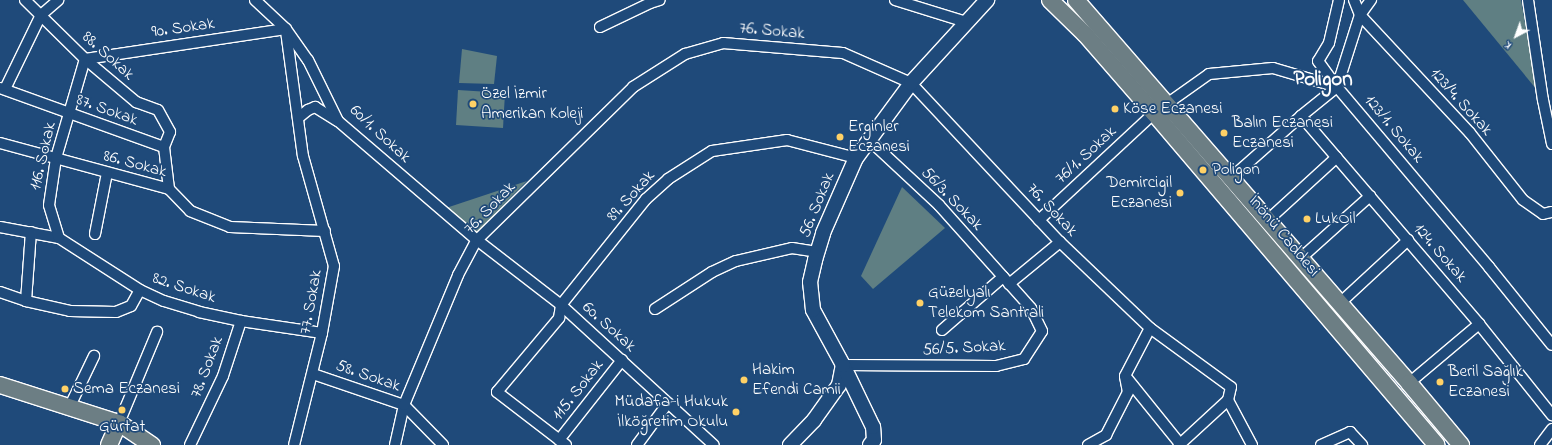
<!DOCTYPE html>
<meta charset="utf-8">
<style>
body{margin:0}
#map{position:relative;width:1552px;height:445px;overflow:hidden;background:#1f4a7a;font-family:"Indie Flower",sans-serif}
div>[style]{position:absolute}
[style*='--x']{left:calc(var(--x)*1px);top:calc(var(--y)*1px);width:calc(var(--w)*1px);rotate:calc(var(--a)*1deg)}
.green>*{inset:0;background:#5f7f83}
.roads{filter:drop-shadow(1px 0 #fff) drop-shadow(-1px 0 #fff) drop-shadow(0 1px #fff) drop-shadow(0 -1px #fff)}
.street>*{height:10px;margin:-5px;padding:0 5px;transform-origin:5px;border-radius:5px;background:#1f4a7a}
.secondary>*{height:14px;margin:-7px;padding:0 7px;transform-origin:7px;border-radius:7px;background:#1f4a7a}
.primary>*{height:16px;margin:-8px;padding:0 8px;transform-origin:8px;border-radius:8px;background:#6c7e84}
.dots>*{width:11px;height:11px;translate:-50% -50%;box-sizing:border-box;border:2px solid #1f4a7a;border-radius:50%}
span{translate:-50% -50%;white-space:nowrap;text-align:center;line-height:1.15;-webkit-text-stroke:3.5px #1f4a7a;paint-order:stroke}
.street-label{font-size:17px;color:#fff}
.poi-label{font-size:17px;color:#fff}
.left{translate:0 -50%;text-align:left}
.right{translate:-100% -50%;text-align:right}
.district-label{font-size:21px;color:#fff;font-weight:700}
.north{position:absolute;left:1496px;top:16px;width:40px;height:40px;-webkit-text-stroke:3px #1f4a7a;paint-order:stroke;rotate:221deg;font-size:11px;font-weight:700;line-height:16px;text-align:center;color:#fff}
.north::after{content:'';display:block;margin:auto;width:14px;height:18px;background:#fff;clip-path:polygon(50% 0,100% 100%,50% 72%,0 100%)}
</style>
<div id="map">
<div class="green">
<div style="clip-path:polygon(1463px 0,1521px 0,1537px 90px)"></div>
<div style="clip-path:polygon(462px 49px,497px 56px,494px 84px,459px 83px)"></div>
<div style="clip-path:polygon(458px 90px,505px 93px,503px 128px,456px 125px)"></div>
<div style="clip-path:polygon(527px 181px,475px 234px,446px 208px)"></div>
<div style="clip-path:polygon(902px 187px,945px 228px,873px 289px,861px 276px)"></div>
</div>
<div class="roads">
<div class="street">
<div style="--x:25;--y:0;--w:84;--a:44.5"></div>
<div style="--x:85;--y:59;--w:67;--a:40.1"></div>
<div style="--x:136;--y:102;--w:23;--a:20"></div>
<div style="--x:158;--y:110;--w:25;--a:61"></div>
<div style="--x:170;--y:132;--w:16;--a:112"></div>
<div style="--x:255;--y:0;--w:42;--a:43.1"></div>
<div style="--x:286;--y:29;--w:38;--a:55"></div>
<div style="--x:308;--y:60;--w:68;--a:63.8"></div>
<div style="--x:338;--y:121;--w:183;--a:40.6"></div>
<div style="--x:477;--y:240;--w:106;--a:37.7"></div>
<div style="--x:561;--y:305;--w:207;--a:42.5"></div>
<div style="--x:895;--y:0;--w:74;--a:17.2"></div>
<div style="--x:1339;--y:0;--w:44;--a:103.1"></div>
<div style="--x:1329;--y:43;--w:21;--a:121"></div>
<div style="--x:1318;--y:61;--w:32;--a:54"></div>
<div style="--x:1337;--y:87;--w:236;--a:49.8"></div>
<div style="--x:1489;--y:267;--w:100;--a:51.1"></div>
<div style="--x:1354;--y:0;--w:16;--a:68"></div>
<div style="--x:1360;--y:15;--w:161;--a:47"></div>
<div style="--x:1470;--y:133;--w:85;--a:51.7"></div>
<div style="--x:1523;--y:200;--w:24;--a:35"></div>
<div style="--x:1543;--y:214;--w:9;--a:-13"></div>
<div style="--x:1528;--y:0;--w:101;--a:81.5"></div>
<div style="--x:1543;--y:100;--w:45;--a:78.4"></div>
<div style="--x:600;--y:27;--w:55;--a:-25.6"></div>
<div style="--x:650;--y:3;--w:10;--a:-17"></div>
<div style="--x:286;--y:31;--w:126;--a:82.3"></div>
<div style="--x:303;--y:156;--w:114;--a:74.3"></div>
<div style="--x:334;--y:266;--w:68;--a:100.2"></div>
<div style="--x:322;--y:333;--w:115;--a:104"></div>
<div style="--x:0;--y:88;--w:174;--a:19.8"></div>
<div style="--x:164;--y:147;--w:42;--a:83.2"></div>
<div style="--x:5;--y:89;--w:82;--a:-64.1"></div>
<div style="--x:41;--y:15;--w:23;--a:-41"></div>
<div style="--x:1301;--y:116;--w:274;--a:49.4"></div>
<div style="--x:1479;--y:324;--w:117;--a:51.3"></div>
<div style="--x:298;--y:118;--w:13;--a:-39"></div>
<div style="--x:308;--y:110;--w:8;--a:-23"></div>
<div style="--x:315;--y:107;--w:26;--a:32"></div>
<div style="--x:0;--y:143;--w:175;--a:15.2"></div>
<div style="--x:169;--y:189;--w:30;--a:46"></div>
<div style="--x:190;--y:211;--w:43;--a:21.8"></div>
<div style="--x:230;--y:227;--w:95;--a:2.4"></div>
<div style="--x:1231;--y:178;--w:94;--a:-41.5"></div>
<div style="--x:1301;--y:116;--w:46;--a:-38.9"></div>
<div style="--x:1337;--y:87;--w:76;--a:-72.3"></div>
<div style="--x:1360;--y:15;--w:19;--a:-54"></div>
<div style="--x:1039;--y:220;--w:157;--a:-42.9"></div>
<div style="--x:1154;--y:113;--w:67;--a:-35.3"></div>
<div style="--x:1209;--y:74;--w:64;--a:-5.4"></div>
<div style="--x:1273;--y:68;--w:67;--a:16.5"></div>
<div style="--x:1268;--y:220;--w:93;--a:-42.4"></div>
<div style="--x:0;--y:227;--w:60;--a:10.6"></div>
<div style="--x:95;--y:234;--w:62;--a:-78.9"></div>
<div style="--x:1301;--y:258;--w:93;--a:-41.9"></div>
<div style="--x:1009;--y:284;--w:66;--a:-39.5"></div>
<div style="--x:140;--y:290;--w:96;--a:-147.3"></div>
<div style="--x:59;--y:238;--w:34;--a:-107"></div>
<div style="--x:49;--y:205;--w:48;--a:-81.5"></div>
<div style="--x:56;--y:158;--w:103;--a:-73.7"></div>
<div style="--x:85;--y:59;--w:203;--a:-8.5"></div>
<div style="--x:0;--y:292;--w:28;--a:19"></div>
<div style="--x:26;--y:301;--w:45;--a:12.8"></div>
<div style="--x:70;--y:311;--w:46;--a:1.2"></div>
<div style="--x:116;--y:312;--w:16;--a:-22"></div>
<div style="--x:131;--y:306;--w:18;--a:-61"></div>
<div style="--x:140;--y:290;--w:26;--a:25"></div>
<div style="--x:164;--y:301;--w:37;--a:17"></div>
<div style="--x:199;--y:312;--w:43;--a:12.1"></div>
<div style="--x:241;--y:321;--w:82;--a:8.4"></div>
<div style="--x:26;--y:301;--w:69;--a:-85.9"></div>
<div style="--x:1340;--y:303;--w:93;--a:-42.8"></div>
<div style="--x:655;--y:309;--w:68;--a:-33"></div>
<div style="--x:712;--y:272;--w:26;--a:-25"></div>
<div style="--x:736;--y:261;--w:57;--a:-13.1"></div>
<div style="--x:792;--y:248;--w:25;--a:9"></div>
<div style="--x:942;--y:330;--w:81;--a:-41"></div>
<div style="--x:843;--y:365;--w:153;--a:0.4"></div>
<div style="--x:996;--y:366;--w:29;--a:-14"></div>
<div style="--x:1024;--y:359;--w:33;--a:-57"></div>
<div style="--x:1042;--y:331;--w:25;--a:-116"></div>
<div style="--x:1031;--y:308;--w:138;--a:-131.8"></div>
<div style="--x:939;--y:205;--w:96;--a:-137.1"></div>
<div style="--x:313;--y:374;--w:96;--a:18.8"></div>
<div style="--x:404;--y:405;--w:56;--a:45.7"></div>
<div style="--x:1126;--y:377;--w:86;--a:51.1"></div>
<div style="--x:1409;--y:383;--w:92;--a:-40.1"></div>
<div style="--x:1228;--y:400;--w:51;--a:61.9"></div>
<div style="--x:69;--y:408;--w:58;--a:-64.3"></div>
<div style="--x:119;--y:423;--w:99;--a:-67.3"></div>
<div style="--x:559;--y:440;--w:102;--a:-51.8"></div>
<div style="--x:190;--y:445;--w:76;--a:-64.4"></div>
<div style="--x:223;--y:376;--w:58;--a:-71.9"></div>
<div style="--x:395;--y:445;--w:41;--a:-77.3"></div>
<div style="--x:404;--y:405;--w:141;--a:-67.4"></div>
<div style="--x:458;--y:275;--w:40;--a:-62"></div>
<div style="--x:477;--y:240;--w:219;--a:-44.4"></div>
<div style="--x:633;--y:87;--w:62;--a:-32.4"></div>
<div style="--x:685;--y:54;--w:40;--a:-16"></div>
<div style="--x:723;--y:43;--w:120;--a:4.8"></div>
<div style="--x:843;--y:53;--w:74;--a:23.8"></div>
<div style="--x:911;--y:83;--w:218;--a:46.9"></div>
<div style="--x:1060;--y:242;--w:124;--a:43.7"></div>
<div style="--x:1150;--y:328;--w:100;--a:36.1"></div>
<div style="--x:1231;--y:387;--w:13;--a:103"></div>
<div style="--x:1228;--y:400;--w:67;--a:137.4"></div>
<div style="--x:566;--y:445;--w:87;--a:-142.5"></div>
<div style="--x:497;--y:392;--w:97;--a:-50"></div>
<div style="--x:559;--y:318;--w:13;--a:-81"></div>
<div style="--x:561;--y:305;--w:136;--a:-51.3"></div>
<div style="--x:646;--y:199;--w:30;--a:-42"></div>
<div style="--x:668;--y:179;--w:52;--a:-32.5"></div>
<div style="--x:712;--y:151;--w:76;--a:-8.3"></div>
<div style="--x:787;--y:140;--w:71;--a:14.6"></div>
<div style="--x:637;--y:445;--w:52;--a:-53.6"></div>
<div style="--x:1088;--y:445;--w:21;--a:-29"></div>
<div style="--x:1106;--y:435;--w:48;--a:-62.9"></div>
<div style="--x:1128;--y:392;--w:16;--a:-101"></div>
<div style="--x:1125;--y:376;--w:54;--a:-62.5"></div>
<div style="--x:1321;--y:445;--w:32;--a:-24"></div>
<div style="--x:1350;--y:432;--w:18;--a:47"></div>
<div style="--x:1540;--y:445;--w:20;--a:-53"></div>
</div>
<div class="secondary">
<div style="--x:790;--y:445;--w:35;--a:-46"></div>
<div style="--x:814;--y:420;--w:43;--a:-54.5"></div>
<div style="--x:839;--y:385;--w:20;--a:-79"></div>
<div style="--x:870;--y:445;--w:6;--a:-51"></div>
<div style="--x:874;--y:440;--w:13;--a:-94"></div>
<div style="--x:873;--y:427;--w:69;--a:-115.8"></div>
<div style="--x:843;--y:365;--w:63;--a:-118.6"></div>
<div style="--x:813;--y:310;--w:28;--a:-96"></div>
<div style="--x:810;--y:282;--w:23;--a:-77"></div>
<div style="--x:815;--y:260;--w:28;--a:-73"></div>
<div style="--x:823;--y:233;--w:82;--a:-66.3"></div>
<div style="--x:856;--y:158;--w:93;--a:-53.7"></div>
<div style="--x:911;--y:83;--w:113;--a:-47.5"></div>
</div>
<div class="primary">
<div style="--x:1050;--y:0;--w:49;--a:44.2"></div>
<div style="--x:1085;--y:34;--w:105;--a:48.9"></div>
<div style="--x:1154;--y:113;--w:436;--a:49.6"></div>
<div style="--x:1076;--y:0;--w:508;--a:48.99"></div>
<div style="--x:1409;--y:383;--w:81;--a:50"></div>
<div style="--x:0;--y:385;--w:125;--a:17.7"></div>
<div style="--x:119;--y:423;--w:40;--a:34"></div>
<div style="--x:109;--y:445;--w:24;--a:-66"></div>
</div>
</div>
<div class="dots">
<div style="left:473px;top:104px;background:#ffd166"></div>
<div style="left:1115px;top:109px;background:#ffd166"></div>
<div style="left:1224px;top:133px;background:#ffd166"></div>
<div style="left:840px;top:137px;background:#ffd166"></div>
<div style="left:1203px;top:170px;background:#ffd166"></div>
<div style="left:1180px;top:193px;background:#ffd166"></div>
<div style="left:1307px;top:219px;background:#ffd166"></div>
<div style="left:920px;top:303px;background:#ffd166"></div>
<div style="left:744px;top:380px;background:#ffd166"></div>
<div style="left:1440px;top:382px;background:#ffd166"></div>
<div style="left:65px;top:389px;background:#ffd166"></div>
<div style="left:122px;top:410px;background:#ffd166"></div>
<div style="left:736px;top:412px;background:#ffd166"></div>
</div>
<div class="street-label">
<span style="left:183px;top:28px;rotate:-8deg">90. Sokak</span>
<span style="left:772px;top:31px;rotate:5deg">76. Sokak</span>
<span style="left:108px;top:56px;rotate:42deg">88. Sokak</span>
<span style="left:1461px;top:102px;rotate:48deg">123/4. Sokak</span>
<span style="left:107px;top:110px;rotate:20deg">87. Sokak</span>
<span style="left:1394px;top:129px;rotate:50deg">123/1. Sokak</span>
<span style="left:380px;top:134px;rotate:43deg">60/1. Sokak</span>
<span style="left:1086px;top:155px;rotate:-43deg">76/1. Sokak</span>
<span style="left:43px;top:156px;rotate:-77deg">116. Sokak</span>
<span style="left:135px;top:164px;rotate:15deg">86. Sokak</span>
<span style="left:631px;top:196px;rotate:-48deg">89. Sokak</span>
<span style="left:952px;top:199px;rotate:46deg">56/3. Sokak</span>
<span style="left:817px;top:205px;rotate:-68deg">56. Sokak</span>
<span style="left:490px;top:208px;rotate:-46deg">76. Sokak</span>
<span style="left:1052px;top:210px;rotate:47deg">76. Sokak</span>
<span style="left:1284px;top:236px;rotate:50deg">İnönü Caddesi</span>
<span style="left:1440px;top:253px;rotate:49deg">124. Sokak</span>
<span style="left:184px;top:288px;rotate:18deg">82. Sokak</span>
<span style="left:311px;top:302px;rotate:-80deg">77. Sokak</span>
<span style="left:609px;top:327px;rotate:42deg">60. Sokak</span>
<span style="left:964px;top:348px;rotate:-3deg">56/5. Sokak</span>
<span style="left:207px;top:367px;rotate:-69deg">78. Sokak</span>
<span style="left:368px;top:376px;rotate:19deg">58. Sokak</span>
<span style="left:578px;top:390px;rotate:-52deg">115. Sokak</span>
</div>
<div class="poi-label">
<span class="left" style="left:481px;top:104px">Özel İzmir<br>Amerikan Koleji</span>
<span class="left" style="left:1123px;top:109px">Köse Eczanesi</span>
<span class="left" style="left:1232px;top:133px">Balın Eczanesi<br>Eczanesi</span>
<span class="left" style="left:848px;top:137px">Erginler<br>Eczanesi</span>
<span class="left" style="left:1212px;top:170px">Poligon</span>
<span class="right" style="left:1172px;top:193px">Demircigil<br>Eczanesi</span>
<span class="left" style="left:1315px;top:219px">LukOil</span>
<span class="left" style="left:928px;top:303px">Güzelyalı<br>Telekom Santrali</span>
<span class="left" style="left:752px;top:380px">Hakim<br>Efendi Camii</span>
<span class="left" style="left:1448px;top:382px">Beril Sağlık<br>Eczanesi</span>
<span class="left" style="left:73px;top:389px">Sema Eczanesi</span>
<span class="right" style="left:728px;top:412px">Müdafa-i Hukuk<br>İlköğretim Okulu</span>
<span style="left:122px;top:427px">Gürtat</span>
</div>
<div class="district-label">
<span style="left:1323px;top:80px">Poligon</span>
</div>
<div class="north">K</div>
</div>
